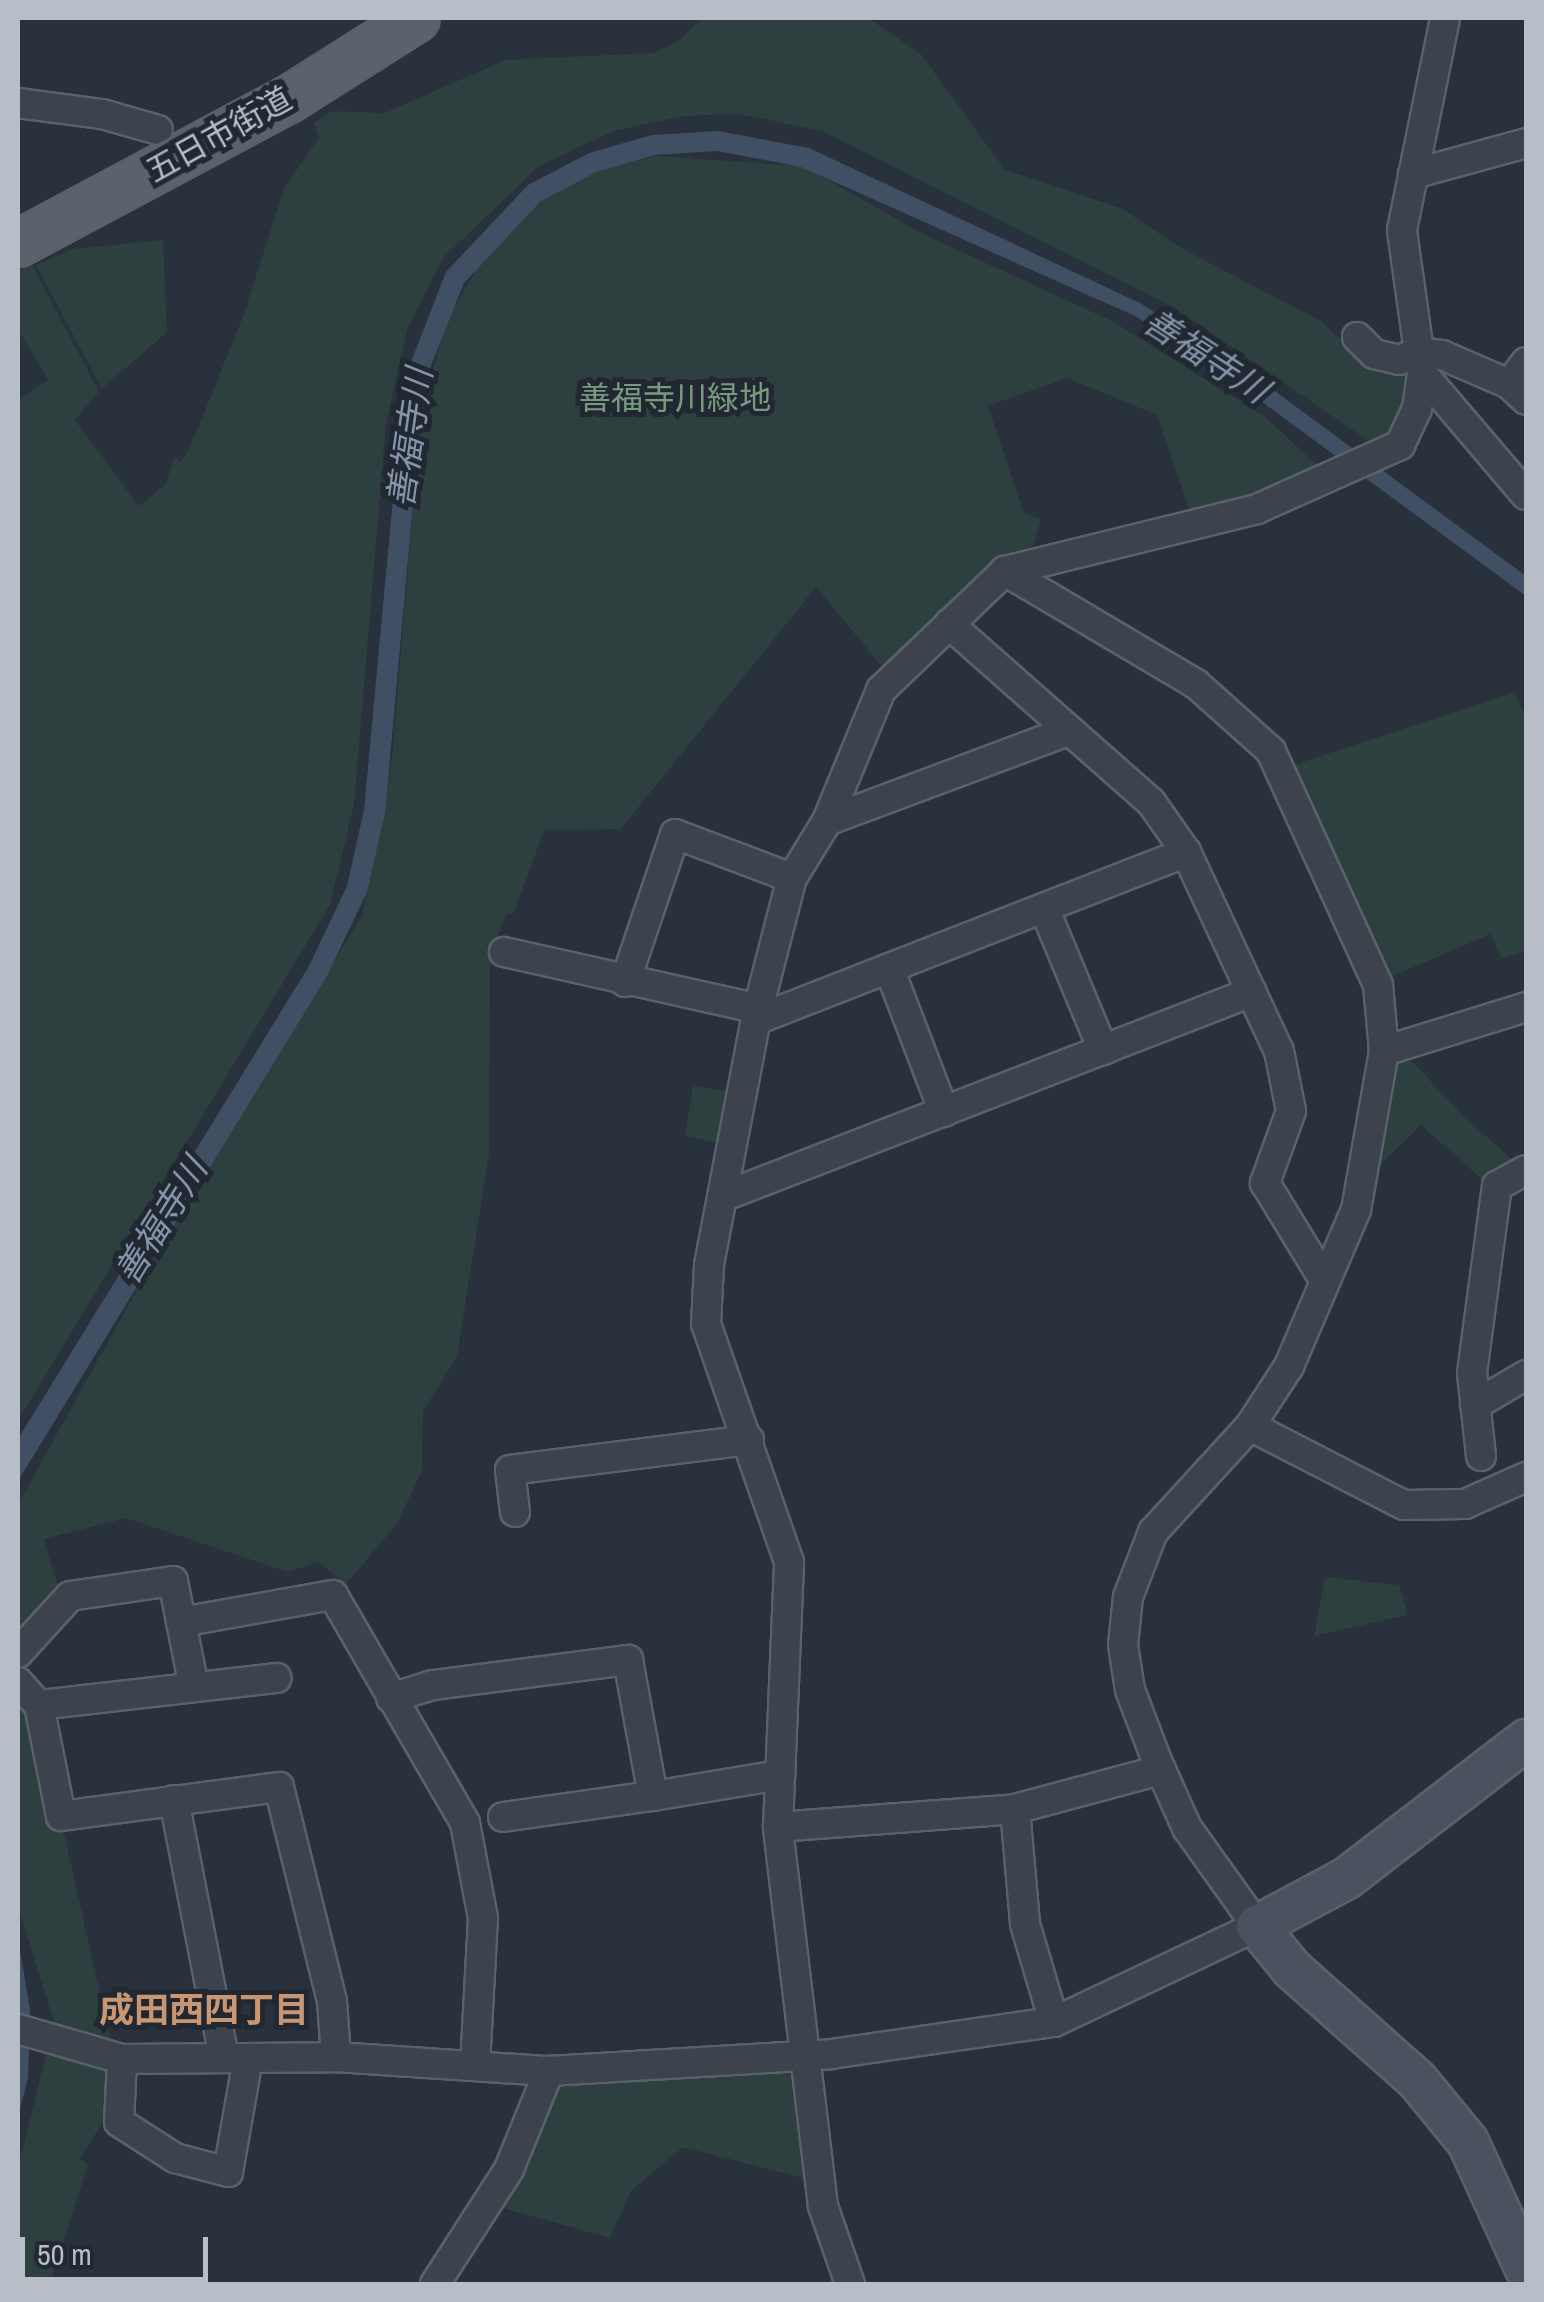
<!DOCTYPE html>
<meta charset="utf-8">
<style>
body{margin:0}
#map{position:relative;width:1544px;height:2302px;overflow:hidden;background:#28313c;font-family:"Archivo Narrow","Noto Sans JP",sans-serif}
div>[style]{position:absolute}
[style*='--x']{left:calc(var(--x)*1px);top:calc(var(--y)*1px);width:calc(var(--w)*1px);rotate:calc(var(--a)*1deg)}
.green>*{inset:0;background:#2d3f3f}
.water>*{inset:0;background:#404f63}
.roads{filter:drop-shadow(2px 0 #5a616a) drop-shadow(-2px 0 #5a616a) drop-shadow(0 2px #5a616a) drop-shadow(0 -2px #5a616a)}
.street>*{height:28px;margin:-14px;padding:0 14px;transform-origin:14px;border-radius:14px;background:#3c434d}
.secondary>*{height:40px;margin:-20px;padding:0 20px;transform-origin:20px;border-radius:20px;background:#4a525f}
.primary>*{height:45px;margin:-22.5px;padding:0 22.5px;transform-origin:22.5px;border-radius:22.5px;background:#5a626c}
span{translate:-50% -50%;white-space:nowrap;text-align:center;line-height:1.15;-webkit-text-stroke:10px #212832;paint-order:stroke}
.street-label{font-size:32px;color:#b8bec7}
.park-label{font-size:32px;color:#799a81}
.water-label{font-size:35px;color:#8495ab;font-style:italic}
.neighbourhood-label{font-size:35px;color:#c89672;font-weight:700}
.frame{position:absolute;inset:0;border:20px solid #b8bec7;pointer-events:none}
.scale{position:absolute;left:20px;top:2237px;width:188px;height:45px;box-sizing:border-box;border:5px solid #b8bec7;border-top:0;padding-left:12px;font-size:30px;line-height:35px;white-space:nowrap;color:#b8bec7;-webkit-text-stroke:8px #212832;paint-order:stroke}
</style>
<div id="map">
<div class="green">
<div style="clip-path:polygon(703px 18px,868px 18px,921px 54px,1005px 170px,1121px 208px,1181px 248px,1321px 321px,1371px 368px,1407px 374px,1405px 413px,1387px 440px,1370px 442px,1173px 307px,822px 131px,740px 114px,683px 116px,614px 131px,539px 166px,443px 258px,407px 330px,386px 424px,354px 805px,330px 905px,18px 1421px,18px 400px,48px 380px,18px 329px,18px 272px,31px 263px,99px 392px,75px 420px,139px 506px,166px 484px,174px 457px,182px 462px,196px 433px,244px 314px,284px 188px,319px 138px,314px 123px,332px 111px,385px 113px,505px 60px,652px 53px,677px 42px)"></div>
<div style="clip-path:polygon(655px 156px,804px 166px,921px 233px,1114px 322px,1265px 417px,1324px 471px,1190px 512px,1157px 415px,1067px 378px,988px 406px,1024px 513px,1041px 519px,1030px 556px,1006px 562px,884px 669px,816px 587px,621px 829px,544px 830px,514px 913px,506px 915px,490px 953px,489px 1153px,457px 1357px,423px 1411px,422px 1470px,397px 1524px,346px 1584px,318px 1562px,288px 1572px,126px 1518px,44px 1539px,58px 1587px,18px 1639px,18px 1504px,180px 1212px,362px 916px,392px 758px,421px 412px,446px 322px,487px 251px,538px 204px,593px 172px)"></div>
<div style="clip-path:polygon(163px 240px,167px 332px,102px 389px,36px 265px,72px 249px)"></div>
<div style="clip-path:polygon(1514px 692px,1526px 718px,1526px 951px,1501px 959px,1491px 934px,1381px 981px,1288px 767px)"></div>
<div style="clip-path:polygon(1403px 1052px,1465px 1117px,1519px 1166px,1487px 1184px,1421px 1125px,1378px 1167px,1388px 1062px)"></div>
<div style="clip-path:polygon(693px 1086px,726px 1091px,717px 1143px,685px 1136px)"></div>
<div style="clip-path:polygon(1325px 1577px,1399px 1585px,1408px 1615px,1314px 1636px)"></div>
<div style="clip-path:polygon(18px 1688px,36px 1707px,110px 2038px,83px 2041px,57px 2032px,18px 1906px)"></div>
<div style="clip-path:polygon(46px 2055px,111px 2069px,104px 2120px,80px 2159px,88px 2164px,50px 2284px,18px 2284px,18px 2168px)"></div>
<div style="clip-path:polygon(785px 2066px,798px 2074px,810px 2180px,683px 2147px,631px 2191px,610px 2238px,499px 2207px,560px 2079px)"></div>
</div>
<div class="water">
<div style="clip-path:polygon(718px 131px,809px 148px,1140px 303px,1234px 361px,1526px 576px,1526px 596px,1224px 374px,1135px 316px,801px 167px,717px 151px,655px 155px,596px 172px,540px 202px,464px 283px,424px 383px,385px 813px,367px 892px,327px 976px,18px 1481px,18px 1439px,309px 966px,347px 886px,364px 810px,404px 380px,446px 272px,528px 185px,589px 153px,652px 135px)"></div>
<div style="clip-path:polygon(18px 1938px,30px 2010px,28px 2078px,18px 2117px)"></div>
</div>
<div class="roads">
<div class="street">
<div style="--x:18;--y:103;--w:85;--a:7.5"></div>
<div style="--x:102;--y:114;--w:58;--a:15.9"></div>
<div style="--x:1413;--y:174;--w:117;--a:-15.3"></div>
<div style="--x:1357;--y:337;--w:24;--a:45"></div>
<div style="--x:1374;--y:354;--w:26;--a:13"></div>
<div style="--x:1399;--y:360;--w:21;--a:-23"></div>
<div style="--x:1418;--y:352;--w:24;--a:7"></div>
<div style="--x:1442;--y:355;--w:73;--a:23.4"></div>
<div style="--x:1509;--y:384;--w:23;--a:43"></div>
<div style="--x:1422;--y:373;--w:160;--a:49.6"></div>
<div style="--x:1509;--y:384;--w:28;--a:-52"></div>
<div style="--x:949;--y:624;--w:269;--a:41.4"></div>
<div style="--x:1151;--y:802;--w:61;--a:55"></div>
<div style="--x:1186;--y:852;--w:220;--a:65"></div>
<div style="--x:1279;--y:1051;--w:61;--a:78.7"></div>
<div style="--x:1291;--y:1111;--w:77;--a:109.9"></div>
<div style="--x:1265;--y:1183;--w:111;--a:58.6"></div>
<div style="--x:827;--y:821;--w:259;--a:-20.5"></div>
<div style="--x:1044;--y:908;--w:154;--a:67.4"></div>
<div style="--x:504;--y:952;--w:260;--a:12.6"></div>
<div style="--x:889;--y:968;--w:154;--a:69.1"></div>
<div style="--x:625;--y:982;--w:156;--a:-71.3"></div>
<div style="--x:675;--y:834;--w:125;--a:20.6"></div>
<div style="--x:756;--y:1020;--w:462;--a:-21.3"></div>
<div style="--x:1384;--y:1051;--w:149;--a:-17.2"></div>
<div style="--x:722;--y:1197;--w:568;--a:-21.15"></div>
<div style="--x:1475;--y:1405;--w:59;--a:-30.5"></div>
<div style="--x:1250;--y:1426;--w:173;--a:27.2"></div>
<div style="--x:1404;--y:1505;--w:61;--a:-0.9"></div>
<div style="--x:1465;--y:1504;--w:67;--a:-23.9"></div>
<div style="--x:1481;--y:1456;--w:83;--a:-96.2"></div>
<div style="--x:1472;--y:1373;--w:189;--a:-82.4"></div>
<div style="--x:1497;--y:1186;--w:33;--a:-29"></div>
<div style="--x:515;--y:1512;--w:42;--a:-96.8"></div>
<div style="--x:510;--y:1470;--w:241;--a:-7.2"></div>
<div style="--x:181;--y:1622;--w:154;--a:-10.1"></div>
<div style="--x:333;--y:1595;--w:263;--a:59.9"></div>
<div style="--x:465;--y:1823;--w:97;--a:79.3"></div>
<div style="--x:483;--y:1918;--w:147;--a:93.1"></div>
<div style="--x:18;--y:1653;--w:77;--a:-47.6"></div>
<div style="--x:70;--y:1596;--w:104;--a:-8.3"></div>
<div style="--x:173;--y:1581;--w:108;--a:78.8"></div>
<div style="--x:18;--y:1682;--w:31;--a:48"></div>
<div style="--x:39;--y:1705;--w:113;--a:78.8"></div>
<div style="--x:61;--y:1816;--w:220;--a:-7.6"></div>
<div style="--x:279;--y:1787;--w:220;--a:76.1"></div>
<div style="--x:332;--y:2001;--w:56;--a:85.9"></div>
<div style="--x:391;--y:1698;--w:44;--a:-17.2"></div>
<div style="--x:433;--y:1685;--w:197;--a:-7.3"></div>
<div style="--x:628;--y:1660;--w:138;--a:79.6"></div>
<div style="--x:653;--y:1796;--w:129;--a:-9.4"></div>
<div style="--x:39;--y:1705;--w:239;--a:-6.5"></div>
<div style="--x:174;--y:1800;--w:262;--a:79"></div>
<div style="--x:1015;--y:1809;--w:151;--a:-15"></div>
<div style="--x:503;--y:1817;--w:151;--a:-8"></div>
<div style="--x:778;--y:1827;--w:238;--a:-4.3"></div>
<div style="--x:1015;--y:1809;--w:115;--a:85"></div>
<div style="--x:1025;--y:1924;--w:102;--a:73.5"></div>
<div style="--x:18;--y:2029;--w:108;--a:16.1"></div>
<div style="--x:122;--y:2059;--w:214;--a:-0.5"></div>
<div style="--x:336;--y:2057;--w:213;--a:3.8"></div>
<div style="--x:549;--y:2071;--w:283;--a:-3.4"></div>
<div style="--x:831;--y:2054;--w:225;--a:-8.2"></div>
<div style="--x:1054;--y:2022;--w:225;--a:-25.3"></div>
<div style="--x:1257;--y:1926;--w:120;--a:-125.5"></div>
<div style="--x:1187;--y:1828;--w:73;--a:-114.1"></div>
<div style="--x:1157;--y:1761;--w:76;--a:-110.8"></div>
<div style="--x:1130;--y:1690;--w:46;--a:-98.8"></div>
<div style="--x:1123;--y:1645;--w:48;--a:-84.1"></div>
<div style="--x:1128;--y:1597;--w:70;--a:-69"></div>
<div style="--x:1153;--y:1532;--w:144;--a:-47.5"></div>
<div style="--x:1250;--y:1426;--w:72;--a:-57"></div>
<div style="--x:1289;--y:1366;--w:170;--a:-66.8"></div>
<div style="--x:1356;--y:1210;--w:161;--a:-80"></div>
<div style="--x:1384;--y:1051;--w:66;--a:-95.2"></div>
<div style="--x:1378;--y:985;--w:257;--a:-114.6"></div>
<div style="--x:1271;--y:751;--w:101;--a:-138.2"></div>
<div style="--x:1196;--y:684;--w:222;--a:-149.4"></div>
<div style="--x:122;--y:2059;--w:63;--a:92.7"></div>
<div style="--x:119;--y:2122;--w:67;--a:32.7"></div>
<div style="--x:175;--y:2158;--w:55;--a:14.8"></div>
<div style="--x:228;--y:2172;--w:116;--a:-80"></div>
<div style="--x:435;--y:2284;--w:137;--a:-57.2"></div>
<div style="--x:509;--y:2169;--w:106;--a:-67.8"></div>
<div style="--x:850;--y:2284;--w:83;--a:-109.1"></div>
<div style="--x:823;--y:2206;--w:382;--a:-96.8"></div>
<div style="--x:778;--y:1827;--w:265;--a:-87.6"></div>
<div style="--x:789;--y:1562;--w:252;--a:-109.2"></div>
<div style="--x:706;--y:1324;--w:59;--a:-87.1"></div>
<div style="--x:709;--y:1265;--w:261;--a:-79.2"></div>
<div style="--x:758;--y:1009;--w:135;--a:-75.5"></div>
<div style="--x:792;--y:878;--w:67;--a:-58.4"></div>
<div style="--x:827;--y:821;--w:142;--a:-67.6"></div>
<div style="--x:881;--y:690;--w:172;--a:-43.8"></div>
<div style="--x:1005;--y:571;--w:260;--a:-13.8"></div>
<div style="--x:1257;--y:509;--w:157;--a:-24.1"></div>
<div style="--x:1400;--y:445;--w:40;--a:-65"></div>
<div style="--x:1417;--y:409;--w:36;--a:-82"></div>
<div style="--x:1422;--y:373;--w:144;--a:-98"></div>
<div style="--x:1402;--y:230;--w:216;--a:-78.5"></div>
</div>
<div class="secondary">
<div style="--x:1526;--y:1740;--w:226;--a:142.4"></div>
<div style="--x:1347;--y:1878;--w:102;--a:151.9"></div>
<div style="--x:1257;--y:1926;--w:55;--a:50.9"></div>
<div style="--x:1292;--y:1969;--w:167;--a:41.6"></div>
<div style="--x:1417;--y:2080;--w:80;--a:50.6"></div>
<div style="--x:1468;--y:2142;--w:140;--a:65.5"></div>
</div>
<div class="primary">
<div style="--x:18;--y:243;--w:306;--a:-28.1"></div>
<div style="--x:288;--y:99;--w:151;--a:-32.3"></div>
</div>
</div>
<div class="street-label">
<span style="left:219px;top:135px;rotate:-29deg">五日市街道</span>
</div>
<div class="park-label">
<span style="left:675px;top:398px">善福寺川緑地</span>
</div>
<div class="water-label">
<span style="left:1206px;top:356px;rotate:33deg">善福寺川</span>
<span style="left:410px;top:438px;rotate:-82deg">善福寺川</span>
<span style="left:161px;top:1221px;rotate:-58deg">善福寺川</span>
</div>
<div class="neighbourhood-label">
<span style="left:204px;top:2010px">成田西四丁目</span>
</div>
<div class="frame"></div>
<div class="scale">50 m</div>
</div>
